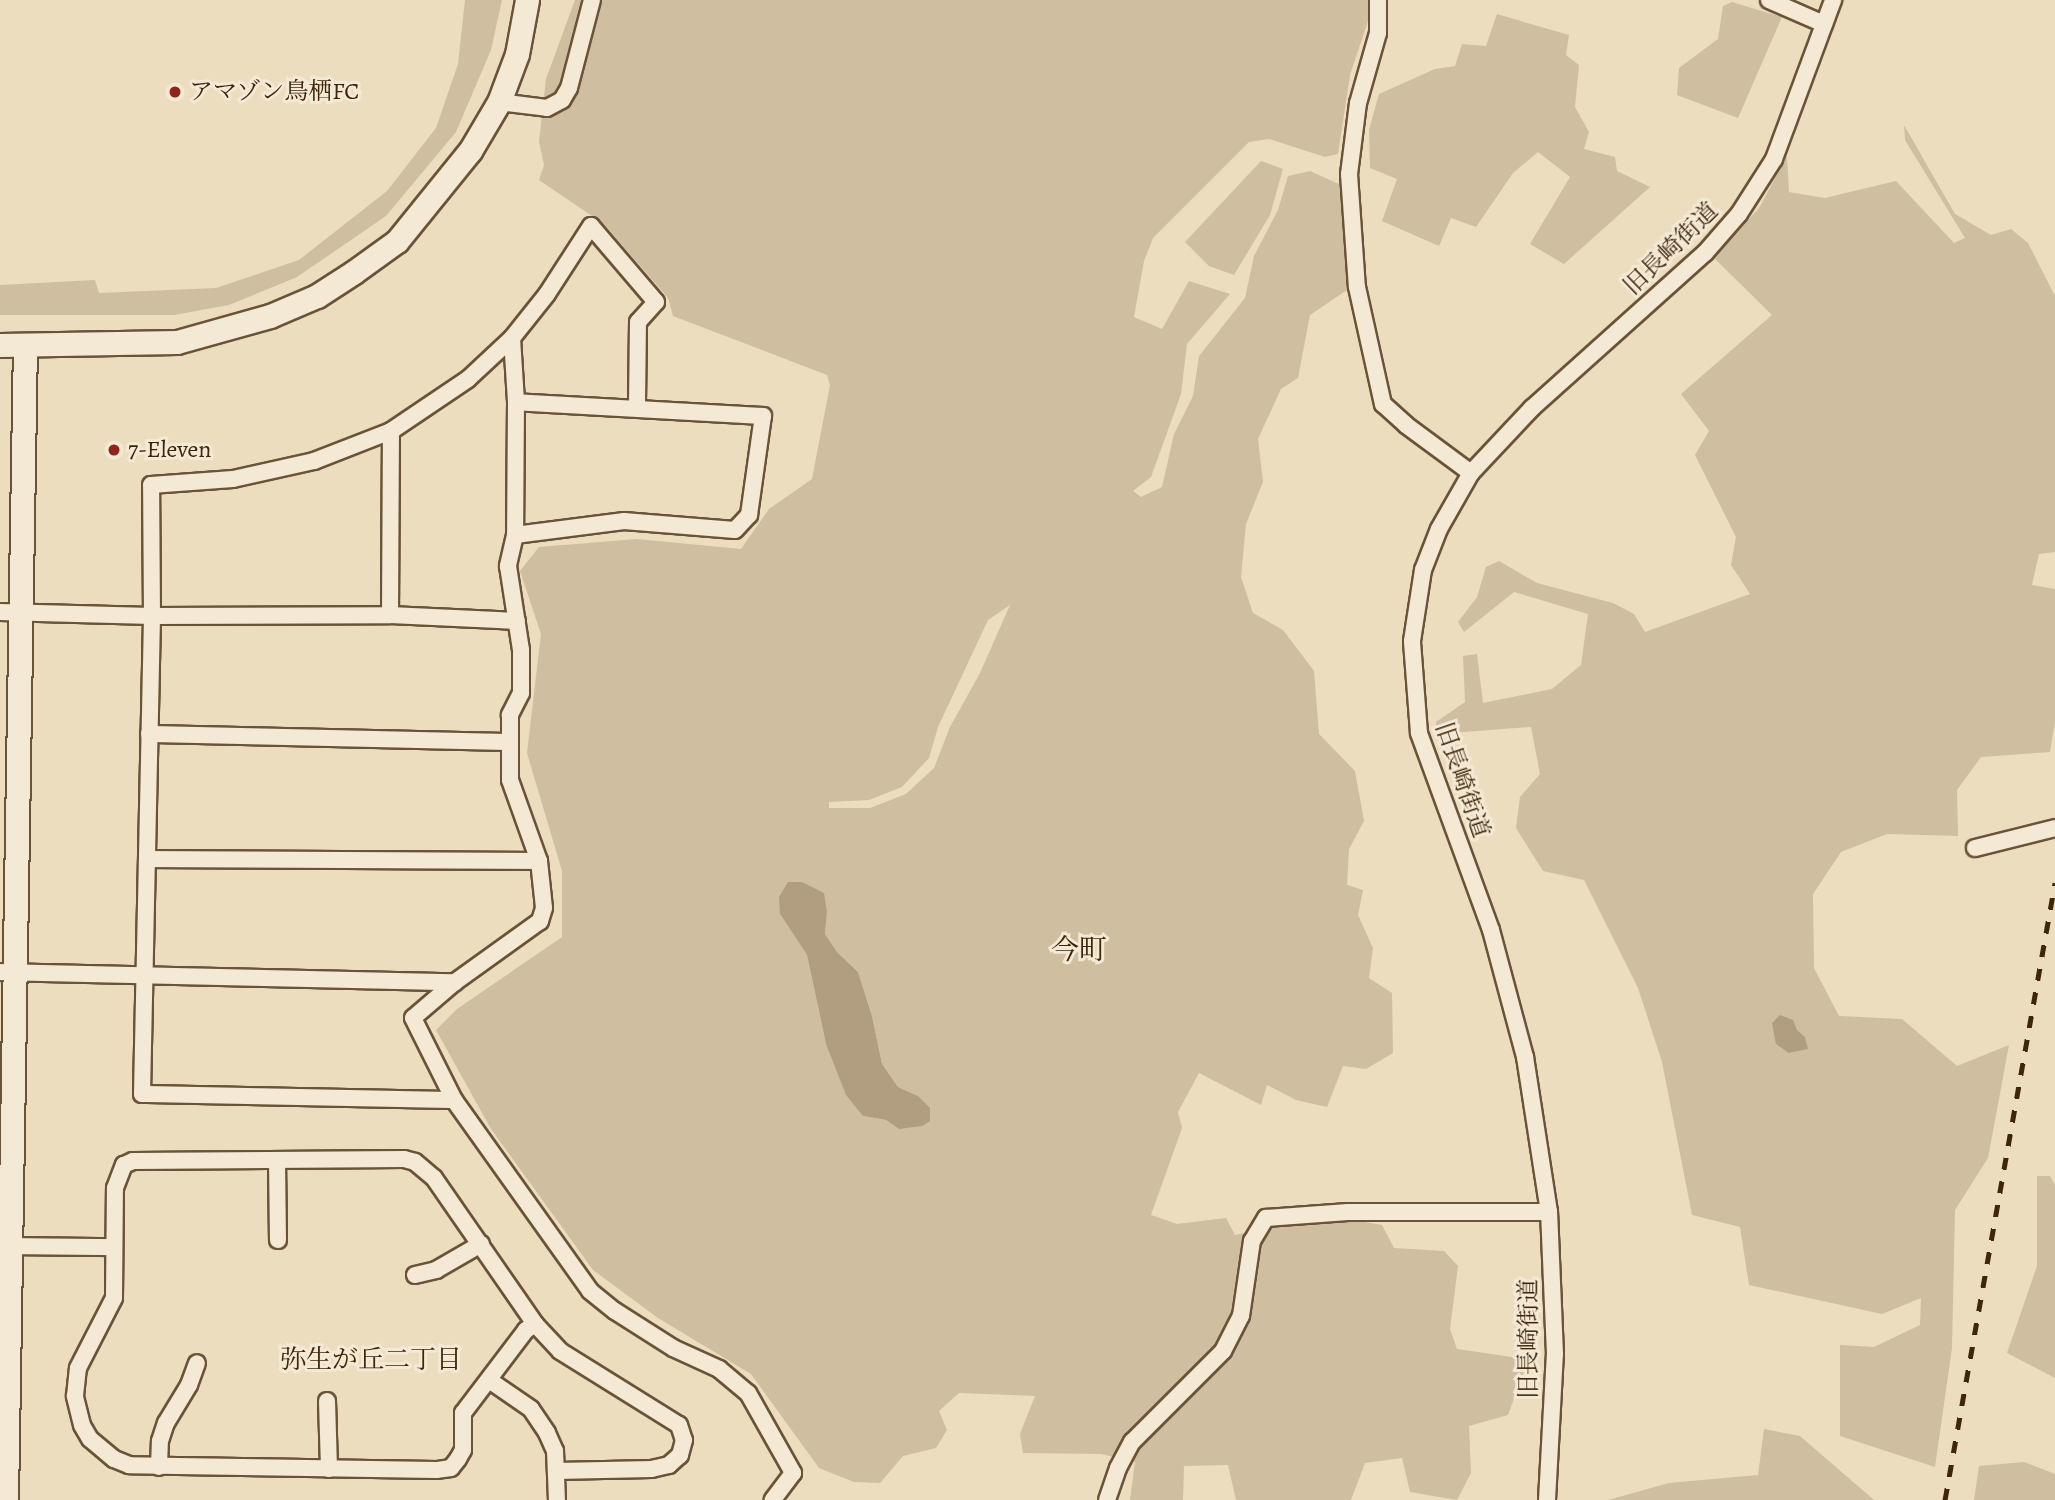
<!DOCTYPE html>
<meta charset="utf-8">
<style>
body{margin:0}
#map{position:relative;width:2055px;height:1500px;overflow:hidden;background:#ecddbf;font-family:Alegreya,"Noto Serif JP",serif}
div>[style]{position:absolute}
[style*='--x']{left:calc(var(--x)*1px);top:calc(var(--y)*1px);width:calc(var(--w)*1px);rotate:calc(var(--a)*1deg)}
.green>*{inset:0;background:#cfbea0}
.water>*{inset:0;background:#b19e81}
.roads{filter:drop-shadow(2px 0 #6a5337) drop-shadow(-2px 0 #6a5337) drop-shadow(0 2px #6a5337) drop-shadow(0 -2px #6a5337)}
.street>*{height:16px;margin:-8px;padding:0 8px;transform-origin:8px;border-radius:8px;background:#f3e9d5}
.secondary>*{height:23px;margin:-11.5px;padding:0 11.5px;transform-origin:11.5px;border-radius:11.5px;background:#f3e9d5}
.rail>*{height:5px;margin-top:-2.5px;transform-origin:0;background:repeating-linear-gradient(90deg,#3f250a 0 12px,transparent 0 24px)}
.dots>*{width:19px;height:19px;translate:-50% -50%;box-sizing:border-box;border:4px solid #f3e9d5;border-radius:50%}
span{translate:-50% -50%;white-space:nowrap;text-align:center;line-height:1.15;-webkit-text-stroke:6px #f3e9d5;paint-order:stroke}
.poi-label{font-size:24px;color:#3f250a}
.left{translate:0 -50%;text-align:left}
.street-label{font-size:24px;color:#3f250a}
.neighbourhood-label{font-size:26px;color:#3f250a}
.quarter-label{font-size:28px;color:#3f250a}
</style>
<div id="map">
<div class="green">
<div style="clip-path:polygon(465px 0,502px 0,491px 50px,456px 132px,386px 216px,297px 277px,229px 305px,174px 315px,0 315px,0 285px,95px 280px,99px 293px,216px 288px,299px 260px,387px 191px,436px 128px,458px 64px)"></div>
<div style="clip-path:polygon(evenodd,575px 0,1368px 0,1368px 21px,1350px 75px,1338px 154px,1325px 157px,1269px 139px,1249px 142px,1153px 238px,1144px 261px,1134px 317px,1162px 329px,1189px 281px,1230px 294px,1187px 344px,1181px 394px,1151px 477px,1133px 491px,1141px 497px,1162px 487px,1174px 434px,1193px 396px,1199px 356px,1245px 298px,1254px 256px,1278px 210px,1288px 176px,1310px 171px,1343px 186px,1349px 274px,1347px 290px,1310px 315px,1298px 378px,1281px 389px,1258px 439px,1263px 482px,1246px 524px,1241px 577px,1253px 613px,1283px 630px,1314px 671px,1319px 734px,1355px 771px,1364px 821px,1349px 849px,1347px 885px,1363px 890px,1358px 915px,1373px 948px,1369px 978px,1392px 993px,1393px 1053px,1366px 1069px,1343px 1066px,1327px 1107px,1296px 1100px,1267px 1085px,1261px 1105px,1199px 1073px,1178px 1112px,1182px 1128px,1151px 1215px,1177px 1224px,1226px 1218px,1235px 1235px,1286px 1224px,1347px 1219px,1382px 1225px,1394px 1248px,1444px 1251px,1458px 1266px,1450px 1329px,1457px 1349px,1512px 1357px,1526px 1366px,1508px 1415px,1469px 1426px,1471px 1473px,1457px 1500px,1410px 1492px,1402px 1458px,1365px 1463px,1351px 1500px,1236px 1500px,1228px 1465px,1184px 1466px,1183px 1500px,1130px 1500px,1135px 1462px,1101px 1454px,1023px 1453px,1020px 1434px,1035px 1396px,959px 1393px,939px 1411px,947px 1430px,936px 1448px,903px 1456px,880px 1483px,854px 1482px,819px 1468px,751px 1374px,658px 1318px,593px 1270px,491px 1129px,436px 1030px,457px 1009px,562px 937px,562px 871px,527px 753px,541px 634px,520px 571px,539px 547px,637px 539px,741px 549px,769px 509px,812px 479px,830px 385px,827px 375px,673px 316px,668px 298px,604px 224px,539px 180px,544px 165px,539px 142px,546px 79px,575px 0,1010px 605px,980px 673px,950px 727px,934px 768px,906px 794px,870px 808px,829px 808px,829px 802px,869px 800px,902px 787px,929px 758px,938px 727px,988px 620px,1010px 605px,575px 0,827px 912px,825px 934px,837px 952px,858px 972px,872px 1016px,882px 1064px,898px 1087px,918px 1096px,899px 1129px,886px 1120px,863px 1116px,826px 1044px,807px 955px,780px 914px,827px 912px)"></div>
<div style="clip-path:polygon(1732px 2px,1782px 17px,1738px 118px,1677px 95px,1679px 68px,1718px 39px,1723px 6px)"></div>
<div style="clip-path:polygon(1497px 14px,1569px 35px,1566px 55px,1579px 65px,1575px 107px,1589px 132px,1584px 149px,1615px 157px,1617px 171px,1650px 187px,1564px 264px,1530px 244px,1570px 177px,1538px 152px,1513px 173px,1476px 227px,1451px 218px,1439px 246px,1382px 221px,1397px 179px,1370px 168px,1369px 130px,1379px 94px,1435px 69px,1455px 66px,1462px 44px,1486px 46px)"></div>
<div style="clip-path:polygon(1904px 125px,1955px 214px,1991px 235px,2011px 229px,2028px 243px,2055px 296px,2055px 552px,2039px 554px,2032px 585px,2055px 589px,2055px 721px,2050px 752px,1981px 757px,1957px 790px,1958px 836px,1887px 834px,1841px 852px,1813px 894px,1814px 968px,1839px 1016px,1902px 1019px,1957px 1066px,2009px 1045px,1988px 1158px,1955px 1210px,1952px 1348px,1935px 1467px,1840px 1436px,1840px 1345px,1874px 1347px,1920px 1325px,1921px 1298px,1882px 1314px,1749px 1285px,1740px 1227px,1692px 1215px,1662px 1062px,1638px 988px,1584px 880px,1543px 871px,1516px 828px,1520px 797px,1540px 774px,1531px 727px,1437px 734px,1436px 722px,1465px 702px,1463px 656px,1477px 654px,1483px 703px,1552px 689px,1581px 665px,1588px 614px,1514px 592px,1464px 632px,1458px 622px,1477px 597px,1486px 567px,1499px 561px,1537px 583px,1613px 603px,1634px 614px,1645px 632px,1750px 594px,1731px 565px,1736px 537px,1695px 455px,1709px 431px,1681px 394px,1772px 315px,1714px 258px,1759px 208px,1787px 156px,1789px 192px,1825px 198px,1896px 181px,1954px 243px,1965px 238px,1905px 140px)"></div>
<div style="clip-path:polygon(1261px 161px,1283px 169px,1270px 215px,1234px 275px,1209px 266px,1185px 242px)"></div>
<div style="clip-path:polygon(2037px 1176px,2050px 1176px,2055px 1185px,2055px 1378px,2007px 1353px,2037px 1266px)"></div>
<div style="clip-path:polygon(1764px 1429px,1800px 1436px,1874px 1500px,1608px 1500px,1669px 1483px,1758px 1475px)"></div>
<div style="clip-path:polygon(2024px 1462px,2055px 1474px,2055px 1500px,1974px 1500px,1979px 1466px)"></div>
</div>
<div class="water">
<div style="clip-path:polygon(788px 882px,802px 882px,824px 893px,827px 912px,825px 934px,837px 952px,858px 972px,872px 1016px,882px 1064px,898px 1087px,918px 1096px,930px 1108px,930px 1121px,922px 1126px,899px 1129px,886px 1120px,863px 1116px,846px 1095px,826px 1044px,807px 955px,780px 914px,779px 897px)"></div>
<div style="clip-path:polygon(1780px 1015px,1793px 1020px,1797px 1030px,1805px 1037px,1808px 1049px,1789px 1053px,1776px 1044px,1772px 1023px)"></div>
</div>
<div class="roads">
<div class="street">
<div style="--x:1378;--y:0;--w:33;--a:90"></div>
<div style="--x:1378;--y:33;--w:73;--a:105.9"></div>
<div style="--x:1358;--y:103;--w:72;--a:97.2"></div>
<div style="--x:1349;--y:174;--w:113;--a:86"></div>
<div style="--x:1357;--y:287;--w:120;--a:77.5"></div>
<div style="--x:1383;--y:404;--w:31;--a:42"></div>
<div style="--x:1406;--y:425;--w:81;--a:36.4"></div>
<div style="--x:1769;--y:0;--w:60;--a:23.6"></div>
<div style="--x:499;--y:102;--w:48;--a:7.1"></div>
<div style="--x:547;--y:108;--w:17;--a:-28"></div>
<div style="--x:562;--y:100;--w:14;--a:-60"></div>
<div style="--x:569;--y:88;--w:91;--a:-75.4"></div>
<div style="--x:512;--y:338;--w:64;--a:86.4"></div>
<div style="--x:516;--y:402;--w:133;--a:90.4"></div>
<div style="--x:515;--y:535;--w:32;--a:103"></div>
<div style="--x:508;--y:566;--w:85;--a:81.2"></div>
<div style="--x:521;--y:650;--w:43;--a:90"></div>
<div style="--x:521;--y:693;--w:25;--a:117"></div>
<div style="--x:510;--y:715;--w:65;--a:90"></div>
<div style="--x:510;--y:780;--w:86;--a:70.3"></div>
<div style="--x:539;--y:861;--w:47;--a:83.9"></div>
<div style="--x:544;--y:908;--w:14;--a:107"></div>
<div style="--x:540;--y:921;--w:105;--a:144.3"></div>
<div style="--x:455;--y:982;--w:55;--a:139.4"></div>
<div style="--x:413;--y:1018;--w:92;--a:63.4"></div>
<div style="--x:454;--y:1100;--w:234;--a:54.5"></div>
<div style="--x:590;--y:1291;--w:32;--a:39"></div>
<div style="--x:615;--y:1311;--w:69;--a:32.5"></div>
<div style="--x:673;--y:1348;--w:51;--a:24.5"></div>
<div style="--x:719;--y:1369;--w:38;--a:40"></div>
<div style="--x:748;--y:1393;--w:92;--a:60.6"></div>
<div style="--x:793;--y:1473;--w:34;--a:127"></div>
<div style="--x:515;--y:535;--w:110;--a:-7.3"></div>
<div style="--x:624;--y:521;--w:111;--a:4.6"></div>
<div style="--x:735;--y:530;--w:21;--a:-47"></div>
<div style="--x:749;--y:515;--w:100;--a:-82"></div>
<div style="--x:763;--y:416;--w:247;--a:-176.8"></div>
<div style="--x:0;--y:612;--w:152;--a:1.5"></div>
<div style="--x:152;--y:616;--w:238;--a:-0.2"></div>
<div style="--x:390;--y:615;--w:127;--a:2.7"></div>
<div style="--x:390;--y:615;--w:184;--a:-89.7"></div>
<div style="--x:149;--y:734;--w:361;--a:1.3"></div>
<div style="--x:1975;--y:848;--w:82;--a:-14"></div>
<div style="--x:148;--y:859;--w:391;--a:0.3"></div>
<div style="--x:0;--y:972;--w:455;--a:1.3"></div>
<div style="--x:454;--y:1100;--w:312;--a:-178.9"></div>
<div style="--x:142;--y:1094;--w:478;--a:-88.8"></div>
<div style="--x:152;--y:616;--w:131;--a:-90.4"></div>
<div style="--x:151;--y:485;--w:82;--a:-4.2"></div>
<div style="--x:233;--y:479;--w:83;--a:-12.5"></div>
<div style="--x:314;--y:461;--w:83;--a:-21.3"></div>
<div style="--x:391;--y:431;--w:93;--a:-34"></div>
<div style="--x:468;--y:379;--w:60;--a:-43"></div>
<div style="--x:512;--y:338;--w:56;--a:-51.5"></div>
<div style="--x:547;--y:294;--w:81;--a:-57.1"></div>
<div style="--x:591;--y:226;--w:100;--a:49.5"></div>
<div style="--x:656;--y:302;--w:27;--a:132"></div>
<div style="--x:638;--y:322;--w:85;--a:90.7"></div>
<div style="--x:277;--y:1160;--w:80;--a:89.3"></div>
<div style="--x:12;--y:1246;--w:102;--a:0.6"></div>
<div style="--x:415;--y:1275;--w:22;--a:-13"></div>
<div style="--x:436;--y:1270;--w:52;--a:-30"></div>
<div style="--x:535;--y:1324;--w:11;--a:146"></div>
<div style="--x:526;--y:1330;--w:104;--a:127.2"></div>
<div style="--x:463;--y:1413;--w:37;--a:90"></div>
<div style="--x:463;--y:1450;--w:10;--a:119"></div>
<div style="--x:458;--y:1459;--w:11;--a:128"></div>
<div style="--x:451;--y:1468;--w:15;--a:172"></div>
<div style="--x:436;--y:1470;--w:307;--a:-179.1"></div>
<div style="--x:129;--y:1465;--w:16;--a:-158"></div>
<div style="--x:114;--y:1459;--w:31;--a:-140"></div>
<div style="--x:90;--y:1439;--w:16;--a:-120"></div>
<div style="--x:82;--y:1425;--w:30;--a:-104"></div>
<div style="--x:75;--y:1396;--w:28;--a:-84"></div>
<div style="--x:78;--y:1368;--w:79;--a:-62.8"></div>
<div style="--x:114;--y:1298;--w:110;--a:-89.5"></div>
<div style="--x:115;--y:1188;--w:25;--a:-69"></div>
<div style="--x:124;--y:1165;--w:10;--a:-24"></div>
<div style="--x:133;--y:1161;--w:271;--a:-0.4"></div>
<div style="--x:404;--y:1159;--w:11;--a:15"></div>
<div style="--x:415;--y:1162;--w:25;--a:40"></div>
<div style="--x:434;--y:1178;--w:178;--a:55.3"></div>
<div style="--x:535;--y:1324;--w:37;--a:47"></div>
<div style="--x:560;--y:1351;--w:140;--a:31.9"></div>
<div style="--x:679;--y:1425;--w:16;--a:72"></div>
<div style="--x:684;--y:1440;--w:16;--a:105"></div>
<div style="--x:680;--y:1455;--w:15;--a:138"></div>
<div style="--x:669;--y:1465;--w:17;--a:167"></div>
<div style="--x:652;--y:1469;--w:96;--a:178.8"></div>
<div style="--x:489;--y:1380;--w:51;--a:34.6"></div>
<div style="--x:531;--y:1409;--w:29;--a:56"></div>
<div style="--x:547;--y:1433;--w:20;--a:66"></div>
<div style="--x:555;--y:1451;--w:49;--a:87.7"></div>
<div style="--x:327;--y:1401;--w:68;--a:88.3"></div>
<div style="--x:159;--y:1467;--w:26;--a:-88"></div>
<div style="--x:160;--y:1441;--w:19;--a:-72"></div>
<div style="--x:166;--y:1423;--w:44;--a:-58.8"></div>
<div style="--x:189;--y:1385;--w:23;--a:-70"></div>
<div style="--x:1107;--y:1500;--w:34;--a:-71"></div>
<div style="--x:1118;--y:1468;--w:30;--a:-62"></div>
<div style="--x:1132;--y:1442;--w:129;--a:-45"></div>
<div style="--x:1223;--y:1351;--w:39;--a:-63"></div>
<div style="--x:1241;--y:1316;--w:76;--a:-81.7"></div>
<div style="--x:1252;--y:1241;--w:27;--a:-59"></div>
<div style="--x:1266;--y:1218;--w:82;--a:-4.2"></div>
<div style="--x:1348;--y:1212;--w:201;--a:0"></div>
<div style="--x:1547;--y:1500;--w:146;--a:-86.9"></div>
<div style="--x:1555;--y:1354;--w:142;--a:-92.4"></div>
<div style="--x:1549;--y:1212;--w:157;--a:-98.8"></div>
<div style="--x:1525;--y:1057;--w:131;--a:-105"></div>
<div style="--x:1491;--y:930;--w:210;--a:-110.1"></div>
<div style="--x:1419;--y:733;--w:92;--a:-94.4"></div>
<div style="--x:1412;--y:641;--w:72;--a:-81.2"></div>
<div style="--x:1423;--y:570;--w:44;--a:-68.7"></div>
<div style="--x:1439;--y:529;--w:64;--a:-60.3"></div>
<div style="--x:1471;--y:473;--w:89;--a:-46.8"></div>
<div style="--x:1532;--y:408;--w:232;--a:-41.9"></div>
<div style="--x:1705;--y:253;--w:52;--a:-48.9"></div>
<div style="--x:1739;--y:214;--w:65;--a:-57.5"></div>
<div style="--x:1774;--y:159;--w:170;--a:-69.6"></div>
</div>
<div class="secondary">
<div style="--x:0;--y:345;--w:177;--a:-1"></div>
<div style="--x:177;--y:342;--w:97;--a:-15.6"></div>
<div style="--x:270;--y:316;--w:51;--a:-23.1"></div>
<div style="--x:317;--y:296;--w:44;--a:-33"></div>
<div style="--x:354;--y:272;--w:53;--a:-35.8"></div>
<div style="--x:397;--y:241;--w:116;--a:-51"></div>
<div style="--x:470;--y:151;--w:57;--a:-59.4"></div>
<div style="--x:499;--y:102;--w:51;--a:-69.4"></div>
<div style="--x:517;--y:54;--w:55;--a:-79.5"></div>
<div style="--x:6;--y:1500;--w:1154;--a:-89.06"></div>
</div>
</div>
<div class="rail">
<div style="--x:1945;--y:1500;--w:627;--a:-79.89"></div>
</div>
<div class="dots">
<div style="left:175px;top:92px;background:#8f2418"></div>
<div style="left:114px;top:450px;background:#8f2418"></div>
</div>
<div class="poi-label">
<span class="left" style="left:189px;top:92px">アマゾン鳥栖FC</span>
<span class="left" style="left:128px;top:450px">7-Eleven</span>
</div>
<div class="street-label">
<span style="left:1671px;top:249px;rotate:-44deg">旧長崎街道</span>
<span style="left:1462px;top:780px;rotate:71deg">旧長崎街道</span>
<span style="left:1529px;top:1339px;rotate:-90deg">旧長崎街道</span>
</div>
<div class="neighbourhood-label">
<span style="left:371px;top:1360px">弥生が丘二丁目</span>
</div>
<div class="quarter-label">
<span style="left:1079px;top:950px">今町</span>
</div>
</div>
